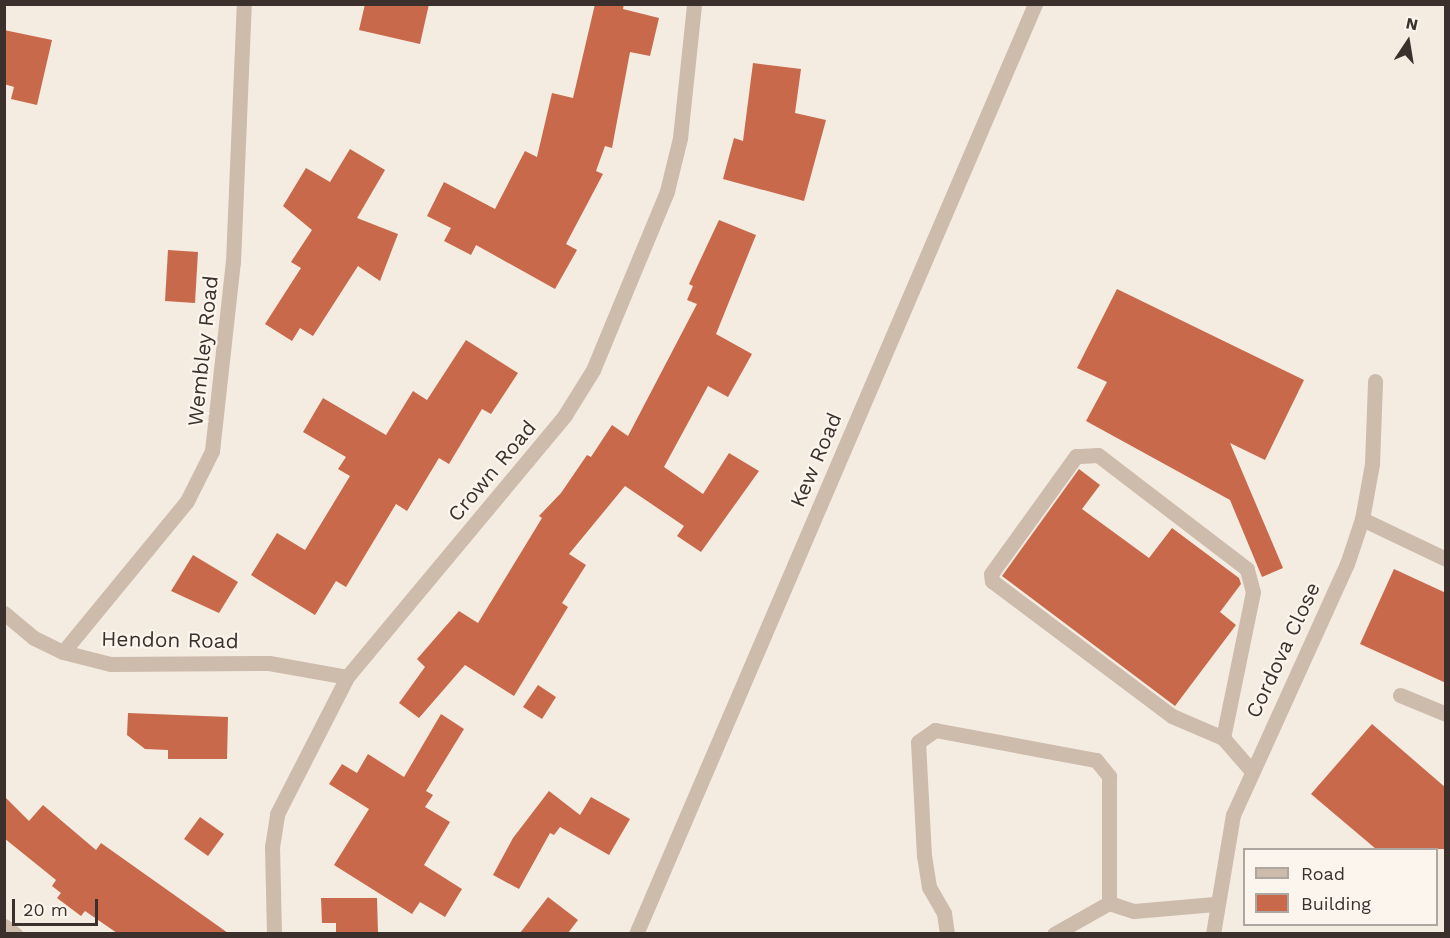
<!DOCTYPE html>
<style>
body{margin:0}
#map{position:relative;width:1450px;height:938px;overflow:hidden;background:#f4ebe1;font-family:"Work Sans",sans-serif}
div>[style]{position:absolute}
[style*='--x']{left:calc(var(--x)*1px);top:calc(var(--y)*1px);width:calc(var(--w)*1px);rotate:calc(var(--a)*1deg)}
.building>*{inset:0;background:#c8694b}
.minor>*{height:15px;margin:-7.5px;padding:0 7.5px;transform-origin:7.5px;border-radius:7.5px;background:#cdbbac}
span{translate:-50% -50%;white-space:nowrap;text-align:center;line-height:1.15;-webkit-text-stroke:4.5px #fbf5ee;paint-order:stroke}
.street-label{font-size:21px;color:#3b302b}
.frame{position:absolute;inset:0;border:6px solid #3b302b;pointer-events:none}
.legend{position:absolute;left:1243px;top:848px;width:195px;height:78px;box-sizing:border-box;background:#fbf5ee;border:2px solid #aea6a0;margin:0;padding:8px 10px;list-style:none;font-size:18px;color:#3b302b}
.legend li{display:flex;align-items:center;gap:12px;height:30px}
.legend b{width:30px;border:2px solid #aea6a0}
.north{position:absolute;left:1378px;top:12px;width:60px;height:60px;-webkit-text-stroke:4px #fbf5ee;paint-order:stroke;rotate:12deg;font-size:16px;font-weight:700;line-height:24px;text-align:center;color:#3b302b}
.north::after{content:'';display:block;margin:auto;width:21px;height:27px;background:#3b302b;clip-path:polygon(50% 0,100% 100%,50% 72%,0 100%)}
.scale{position:absolute;left:12px;top:899px;width:86px;height:27px;box-sizing:border-box;border:3px solid #3b302b;border-top:0;padding-left:8px;font-size:18px;line-height:21px;white-space:nowrap;color:#3b302b;-webkit-text-stroke:4px #fbf5ee;paint-order:stroke}
</style>
<div id="map">
<div class="building">
<div style="clip-path:polygon(365px 4px,429px 4px,420px 44px,359px 30px)"></div>
<div style="clip-path:polygon(595px 4px,624px 4px,623px 9px,659px 18px,650px 56px,630px 52px,612px 148px,605px 146px,596px 171px,603px 174px,566px 244px,577px 250px,555px 289px,476px 245px,471px 255px,444px 241px,451px 228px,427px 216px,444px 182px,495px 209px,525px 151px,537px 157px,552px 93px,573px 98px)"></div>
<div style="clip-path:polygon(4px 30px,52px 40px,37px 105px,11px 99px,14px 87px,4px 84px)"></div>
<div style="clip-path:polygon(753px 63px,801px 69px,795px 113px,826px 120px,804px 201px,723px 179px,734px 138px,743px 141px)"></div>
<div style="clip-path:polygon(350px 149px,385px 170px,357px 218px,398px 234px,380px 281px,358px 266px,313px 336px,300px 328px,292px 341px,265px 324px,301px 268px,291px 262px,312px 230px,283px 206px,306px 168px,330px 182px)"></div>
<div style="clip-path:polygon(719px 220px,756px 235px,716px 334px,752px 354px,728px 397px,708px 386px,664px 467px,703px 494px,729px 453px,759px 471px,701px 552px,677px 536px,684px 526px,625px 486px,569px 554px,586px 565px,562px 603px,568px 607px,514px 696px,465px 665px,419px 718px,399px 703px,425px 667px,417px 659px,459px 611px,478px 623px,542px 518px,539px 516px,561px 493px,587px 455px,591px 457px,612px 425px,628px 436px,697px 304px,687px 300px,693px 286px,689px 284px)"></div>
<div style="clip-path:polygon(168px 250px,198px 252px,195px 303px,165px 301px)"></div>
<div style="clip-path:polygon(1117px 289px,1304px 380px,1265px 460px,1230px 443px,1283px 568px,1262px 577px,1230px 500px,1086px 421px,1107px 382px,1077px 368px)"></div>
<div style="clip-path:polygon(466px 340px,518px 373px,491px 414px,482px 409px,449px 464px,439px 458px,407px 511px,396px 504px,346px 587px,336px 581px,315px 615px,251px 575px,277px 533px,305px 550px,350px 476px,338px 469px,346px 457px,303px 432px,323px 398px,386px 435px,413px 391px,427px 400px)"></div>
<div style="clip-path:polygon(1079px 469px,1100px 485px,1082px 509px,1149px 558px,1172px 528px,1239px 578px,1241px 584px,1220px 612px,1236px 625px,1175px 706px,1002px 576px)"></div>
<div style="clip-path:polygon(193px 555px,238px 582px,219px 613px,171px 591px)"></div>
<div style="clip-path:polygon(1394px 569px,1446px 593px,1446px 683px,1360px 644px)"></div>
<div style="clip-path:polygon(538px 685px,556px 697px,542px 719px,523px 707px)"></div>
<div style="clip-path:polygon(128px 713px,228px 717px,227px 759px,168px 759px,168px 750px,145px 749px,127px 735px)"></div>
<div style="clip-path:polygon(441px 714px,464px 729px,426px 791px,433px 795px,425px 807px,450px 822px,424px 865px,462px 889px,445px 917px,420px 902px,412px 914px,334px 865px,369px 809px,329px 784px,342px 764px,357px 773px,368px 754px,404px 777px)"></div>
<div style="clip-path:polygon(1372px 724px,1446px 788px,1446px 849px,1376px 849px,1311px 794px)"></div>
<div style="clip-path:polygon(549px 791px,580px 815px,591px 797px,630px 819px,609px 855px,560px 827px,554px 835px,550px 833px,519px 889px,493px 875px,513px 838px)"></div>
<div style="clip-path:polygon(4px 796px,29px 821px,43px 805px,96px 850px,101px 843px,228px 933px,117px 933px,85px 911px,81px 916px,57px 898px,61px 893px,52px 886px,56px 880px,4px 838px)"></div>
<div style="clip-path:polygon(200px 817px,224px 834px,208px 856px,184px 839px)"></div>
<div style="clip-path:polygon(548px 897px,578px 920px,568px 933px,520px 933px)"></div>
<div style="clip-path:polygon(321px 898px,377px 898px,378px 933px,336px 933px,336px 923px,322px 923px)"></div>
</div>
<div class="minor">
<div style="--x:1362;--y:519;--w:93;--a:25.5"></div>
<div style="--x:4;--y:613;--w:39;--a:40"></div>
<div style="--x:34;--y:638;--w:32;--a:26"></div>
<div style="--x:63;--y:652;--w:49;--a:14.3"></div>
<div style="--x:110;--y:664;--w:159;--a:-0.4"></div>
<div style="--x:269;--y:663;--w:79;--a:10.2"></div>
<div style="--x:63;--y:652;--w:195;--a:-50.6"></div>
<div style="--x:187;--y:501;--w:56;--a:-63.4"></div>
<div style="--x:212;--y:451;--w:190;--a:-83.7"></div>
<div style="--x:233;--y:262;--w:258;--a:-87.6"></div>
<div style="--x:1400;--y:695;--w:50;--a:22.4"></div>
<div style="--x:1223;--y:738;--w:149;--a:-78.4"></div>
<div style="--x:1253;--y:592;--w:24;--a:-105"></div>
<div style="--x:1247;--y:569;--w:188;--a:-142.6"></div>
<div style="--x:1098;--y:455;--w:22;--a:177"></div>
<div style="--x:1076;--y:456;--w:145;--a:125.8"></div>
<div style="--x:991;--y:574;--w:7;--a:82"></div>
<div style="--x:992;--y:581;--w:225;--a:36.9"></div>
<div style="--x:1172;--y:716;--w:56;--a:23.3"></div>
<div style="--x:1223;--y:738;--w:41;--a:48.9"></div>
<div style="--x:4;--y:926;--w:14;--a:36"></div>
<div style="--x:274;--y:934;--w:87;--a:-91.3"></div>
<div style="--x:272;--y:847;--w:33;--a:-81"></div>
<div style="--x:277;--y:814;--w:154;--a:-62.9"></div>
<div style="--x:347;--y:677;--w:341;--a:-50.2"></div>
<div style="--x:565;--y:415;--w:53;--a:-58.1"></div>
<div style="--x:593;--y:370;--w:194;--a:-67.5"></div>
<div style="--x:667;--y:191;--w:55;--a:-76.2"></div>
<div style="--x:680;--y:138;--w:135;--a:-84"></div>
<div style="--x:636;--y:934;--w:1012;--a:-66.78"></div>
<div style="--x:947;--y:934;--w:21;--a:-98"></div>
<div style="--x:944;--y:913;--w:30;--a:-120"></div>
<div style="--x:929;--y:887;--w:31;--a:-99"></div>
<div style="--x:924;--y:856;--w:114;--a:-93"></div>
<div style="--x:918;--y:742;--w:21;--a:-35"></div>
<div style="--x:935;--y:730;--w:164;--a:10.6"></div>
<div style="--x:1096;--y:760;--w:21;--a:51"></div>
<div style="--x:1109;--y:776;--w:127;--a:90"></div>
<div style="--x:1109;--y:903;--w:26;--a:18"></div>
<div style="--x:1134;--y:911;--w:81;--a:-4.9"></div>
<div style="--x:1054;--y:934;--w:63;--a:-29.4"></div>
<div style="--x:1213;--y:934;--w:121;--a:-80.5"></div>
<div style="--x:1233;--y:815;--w:276;--a:-65.6"></div>
<div style="--x:1347;--y:564;--w:47;--a:-71.6"></div>
<div style="--x:1362;--y:519;--w:56;--a:-79.7"></div>
<div style="--x:1372;--y:464;--w:83;--a:-87.9"></div>
</div>
<div class="street-label">
<span style="left:203px;top:351px;rotate:-84deg">Wembley Road</span>
<span style="left:816px;top:460px;rotate:-67deg">Kew Road</span>
<span style="left:492px;top:471px;rotate:-50deg">Crown Road</span>
<span style="left:170px;top:640px;rotate:1deg">Hendon Road</span>
<span style="left:1283px;top:650px;rotate:-65deg">Cordova Close</span>
</div>
<div class="frame"></div>
<ul class="legend">
<li><b style="height:8px;background:#cdbbac"></b>Road</li>
<li><b style="height:16px;background:#c8694b"></b>Building</li>
</ul>
<div class="north">N</div>
<div class="scale">20 m</div>
</div>
